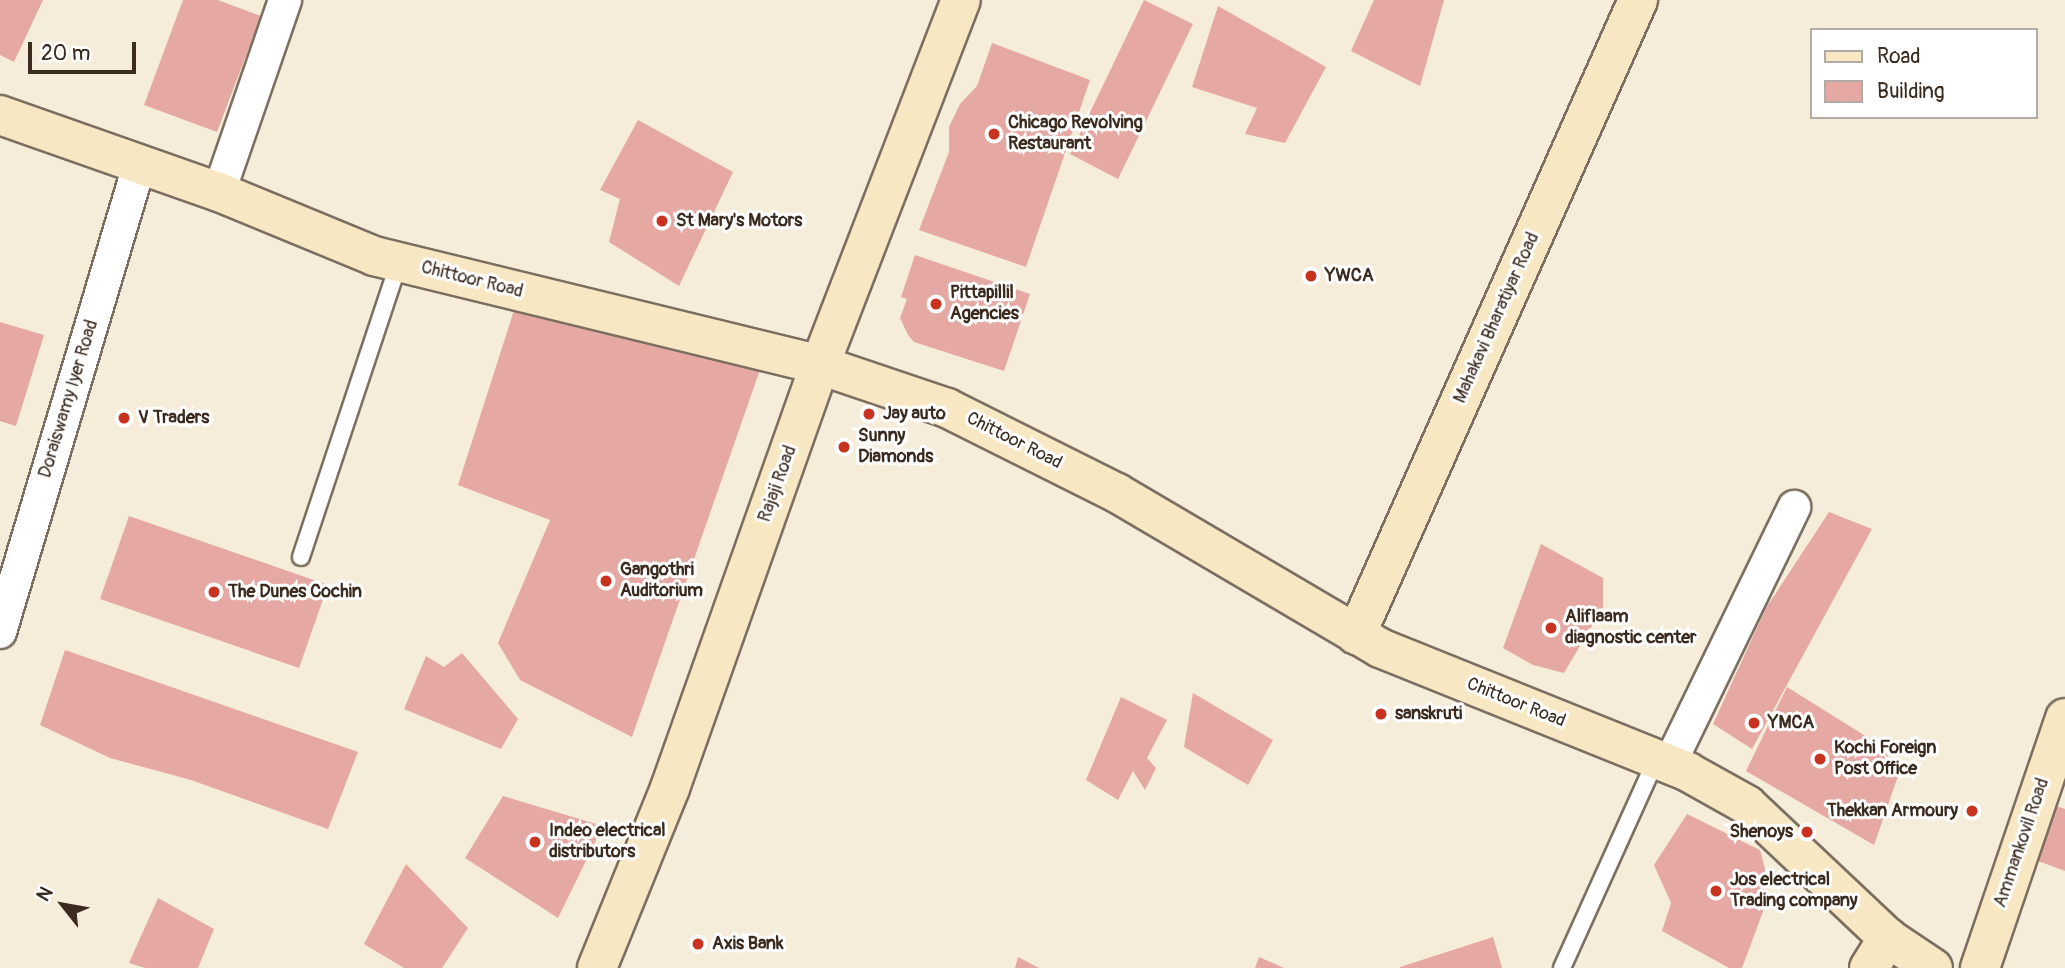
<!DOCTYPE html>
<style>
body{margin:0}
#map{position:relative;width:2065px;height:968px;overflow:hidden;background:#f5edda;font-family:Pangolin,sans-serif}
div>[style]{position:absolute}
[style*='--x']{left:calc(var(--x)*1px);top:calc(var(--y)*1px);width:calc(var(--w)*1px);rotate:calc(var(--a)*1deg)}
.building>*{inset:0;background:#e6a8a3}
.roads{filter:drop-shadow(2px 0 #7c6e60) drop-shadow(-2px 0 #7c6e60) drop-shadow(0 2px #7c6e60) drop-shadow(0 -2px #7c6e60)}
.lane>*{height:16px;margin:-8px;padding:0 8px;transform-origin:8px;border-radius:8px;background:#fff}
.street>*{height:32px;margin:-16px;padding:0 16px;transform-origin:16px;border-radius:16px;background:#fff}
.secondary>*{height:38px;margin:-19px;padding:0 19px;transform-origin:19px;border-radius:19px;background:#f7e8c3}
.dots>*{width:19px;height:19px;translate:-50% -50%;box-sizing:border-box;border:4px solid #fff;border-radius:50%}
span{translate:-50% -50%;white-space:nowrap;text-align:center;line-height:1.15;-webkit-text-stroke:6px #fff;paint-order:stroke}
.poi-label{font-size:18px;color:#3b2a1e;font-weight:700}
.left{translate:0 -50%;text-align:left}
.right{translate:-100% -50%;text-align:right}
.street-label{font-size:18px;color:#3b2a1e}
.legend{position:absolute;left:1810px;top:28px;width:228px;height:91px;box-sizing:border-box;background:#fff;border:2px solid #b1aaa5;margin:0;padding:9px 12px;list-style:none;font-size:21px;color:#3b2a1e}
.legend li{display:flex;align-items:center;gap:14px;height:35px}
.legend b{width:35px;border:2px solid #b1aaa5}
.north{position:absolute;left:28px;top:870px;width:70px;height:70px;-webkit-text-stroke:5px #fff;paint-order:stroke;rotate:301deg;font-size:19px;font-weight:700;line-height:28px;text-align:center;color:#3b2a1e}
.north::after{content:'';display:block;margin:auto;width:24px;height:32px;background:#3b2a1e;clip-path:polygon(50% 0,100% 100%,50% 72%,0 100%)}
.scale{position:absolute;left:28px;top:42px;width:108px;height:32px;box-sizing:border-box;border:4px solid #3b2a1e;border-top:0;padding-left:9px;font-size:21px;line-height:24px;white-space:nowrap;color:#3b2a1e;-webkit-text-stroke:5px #fff;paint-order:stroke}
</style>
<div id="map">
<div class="building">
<div style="clip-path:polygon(0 0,43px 0,14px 62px,0 55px)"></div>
<div style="clip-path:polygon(183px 0,218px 0,261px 16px,217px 132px,144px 105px)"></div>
<div style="clip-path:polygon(1144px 0,1193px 24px,1118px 179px,1070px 154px)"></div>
<div style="clip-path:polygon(1374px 0,1444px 0,1420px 86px,1351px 51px)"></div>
<div style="clip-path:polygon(1218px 6px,1326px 67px,1285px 143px,1245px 134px,1257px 108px,1192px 87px)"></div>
<div style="clip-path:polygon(992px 43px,1090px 80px,1026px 267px,919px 230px,949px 152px,949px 127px,960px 104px,977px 86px)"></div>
<div style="clip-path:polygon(638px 120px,733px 172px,679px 286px,609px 242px,620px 199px,600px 190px)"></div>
<div style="clip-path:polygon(915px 255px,1030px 294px,1004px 371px,914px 342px,908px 335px,900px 318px,907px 299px,901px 297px)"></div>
<div style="clip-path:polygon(516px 304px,762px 364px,632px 737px,520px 680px,498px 643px,550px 520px,458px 485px)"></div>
<div style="clip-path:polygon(0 322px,44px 335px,16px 426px,0 421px)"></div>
<div style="clip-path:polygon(1829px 512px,1872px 529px,1752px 749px,1713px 724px,1766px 608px)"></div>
<div style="clip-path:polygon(129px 516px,328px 585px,299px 668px,100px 599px)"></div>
<div style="clip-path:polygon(1541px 544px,1603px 578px,1603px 607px,1564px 673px,1533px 665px,1503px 648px)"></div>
<div style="clip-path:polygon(65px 650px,358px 752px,328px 829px,191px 780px,110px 758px,40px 725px)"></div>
<div style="clip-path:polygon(462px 653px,518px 719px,501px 749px,404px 709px,426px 656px,444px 667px)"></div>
<div style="clip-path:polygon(1787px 687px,1883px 747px,1898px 776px,1874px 845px,1746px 771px)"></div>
<div style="clip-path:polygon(1193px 693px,1273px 740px,1248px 785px,1184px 747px)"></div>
<div style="clip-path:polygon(1121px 697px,1167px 720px,1147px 758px,1156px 768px,1145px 790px,1133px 771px,1118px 800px,1086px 780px)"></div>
<div style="clip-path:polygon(503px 796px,603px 826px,558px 918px,465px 858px)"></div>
<div style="clip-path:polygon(2053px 805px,2065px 809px,2065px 871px,2038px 861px)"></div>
<div style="clip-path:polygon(1687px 814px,1760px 850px,1768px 880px,1764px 909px,1742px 968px,1729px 968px,1662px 931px,1671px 903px,1654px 865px)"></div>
<div style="clip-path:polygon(406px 864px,468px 928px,442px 968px,404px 968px,364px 944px)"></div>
<div style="clip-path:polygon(158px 898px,214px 929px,198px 968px,145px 968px,129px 963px)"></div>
<div style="clip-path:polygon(1493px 937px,1502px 968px,1400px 968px,1400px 967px)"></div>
<div style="clip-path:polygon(1018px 957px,1039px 968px,1015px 968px)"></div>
<div style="clip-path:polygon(1259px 957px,1284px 968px,1255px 968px)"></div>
</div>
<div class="roads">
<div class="lane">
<div style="--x:301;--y:557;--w:310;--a:-71.6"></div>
<div style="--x:1562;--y:968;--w:228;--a:-65.7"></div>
</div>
<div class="street">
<div style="--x:219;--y:192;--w:203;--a:-71"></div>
<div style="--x:0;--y:632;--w:486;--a:-73.4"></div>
<div style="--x:1669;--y:765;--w:287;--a:-64.1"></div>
</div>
<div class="secondary">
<div style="--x:0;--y:115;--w:232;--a:19.4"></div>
<div style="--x:219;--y:192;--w:168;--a:22.4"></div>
<div style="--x:374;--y:256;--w:459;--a:13.7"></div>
<div style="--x:820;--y:365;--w:134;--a:18.7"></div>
<div style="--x:947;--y:408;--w:190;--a:26.6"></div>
<div style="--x:1117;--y:493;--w:305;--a:30.5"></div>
<div style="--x:1380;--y:648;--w:332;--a:21.9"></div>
<div style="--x:1688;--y:772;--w:68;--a:29.2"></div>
<div style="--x:1747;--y:805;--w:194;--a:43.3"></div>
<div style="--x:1888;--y:938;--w:54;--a:33.7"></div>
<div style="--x:1356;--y:635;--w:695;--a:-66.05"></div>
<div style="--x:597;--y:968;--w:194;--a:-67.9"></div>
<div style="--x:670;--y:788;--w:449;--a:-70.5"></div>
<div style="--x:820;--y:365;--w:391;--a:-68.9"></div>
<div style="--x:1869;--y:968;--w:36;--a:-58"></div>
<div style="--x:1980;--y:968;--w:264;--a:-71.2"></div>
</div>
</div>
<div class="dots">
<div style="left:994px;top:134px;background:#c8321e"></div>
<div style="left:662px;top:221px;background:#c8321e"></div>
<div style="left:1311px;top:276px;background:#c8321e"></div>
<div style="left:936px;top:304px;background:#c8321e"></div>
<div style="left:869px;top:414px;background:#c8321e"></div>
<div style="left:124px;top:418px;background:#c8321e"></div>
<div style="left:844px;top:447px;background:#c8321e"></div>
<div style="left:606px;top:581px;background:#c8321e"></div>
<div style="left:214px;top:592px;background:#c8321e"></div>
<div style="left:1551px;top:628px;background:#c8321e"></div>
<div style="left:1381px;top:714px;background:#c8321e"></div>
<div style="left:1754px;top:723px;background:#c8321e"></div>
<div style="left:1820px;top:759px;background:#c8321e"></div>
<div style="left:1972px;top:811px;background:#c8321e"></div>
<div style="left:1807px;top:832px;background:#c8321e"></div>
<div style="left:535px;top:842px;background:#c8321e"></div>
<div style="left:1716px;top:891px;background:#c8321e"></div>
<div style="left:698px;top:944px;background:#c8321e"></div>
</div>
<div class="poi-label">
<span class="left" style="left:1008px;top:134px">Chicago Revolving<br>Restaurant</span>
<span class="left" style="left:676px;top:221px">St Mary's Motors</span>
<span class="left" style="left:1325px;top:276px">YWCA</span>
<span class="left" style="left:950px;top:304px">Pittapillil<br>Agencies</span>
<span class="left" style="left:883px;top:414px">Jay auto</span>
<span class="left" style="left:138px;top:418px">V Traders</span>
<span class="left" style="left:858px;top:447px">Sunny<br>Diamonds</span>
<span class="left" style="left:620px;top:581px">Gangothri<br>Auditorium</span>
<span class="left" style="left:228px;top:592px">The Dunes Cochin</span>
<span class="left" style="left:1565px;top:628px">Aliflaam<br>diagnostic center</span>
<span class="left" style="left:1395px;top:714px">sanskruti</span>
<span class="left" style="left:1768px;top:723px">YMCA</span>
<span class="left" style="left:1834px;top:759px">Kochi Foreign<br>Post Office</span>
<span class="right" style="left:1958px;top:811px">Thekkan Armoury</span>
<span class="left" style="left:549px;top:842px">Indeo electrical<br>distributors</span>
<span class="right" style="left:1793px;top:832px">Shenoys</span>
<span class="left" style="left:1730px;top:891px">Jos electrical<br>Trading company</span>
<span class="left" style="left:712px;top:944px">Axis Bank</span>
</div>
<div class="street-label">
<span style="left:472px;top:280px;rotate:14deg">Chittoor Road</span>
<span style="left:1497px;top:318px;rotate:-66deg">Mahakavi Bharatiyar Road</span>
<span style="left:69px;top:399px;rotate:-73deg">Doraiswamy Iyer Road</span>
<span style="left:1014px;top:441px;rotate:27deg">Chittoor Road</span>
<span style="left:778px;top:484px;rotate:-70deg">Rajaji Road</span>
<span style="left:1516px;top:703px;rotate:22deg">Chittoor Road</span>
<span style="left:2022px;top:843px;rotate:-71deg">Ammankovil Road</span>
</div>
<ul class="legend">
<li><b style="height:9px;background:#f7e8c3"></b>Road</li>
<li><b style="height:19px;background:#e6a8a3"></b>Building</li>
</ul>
<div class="north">N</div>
<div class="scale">20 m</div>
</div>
